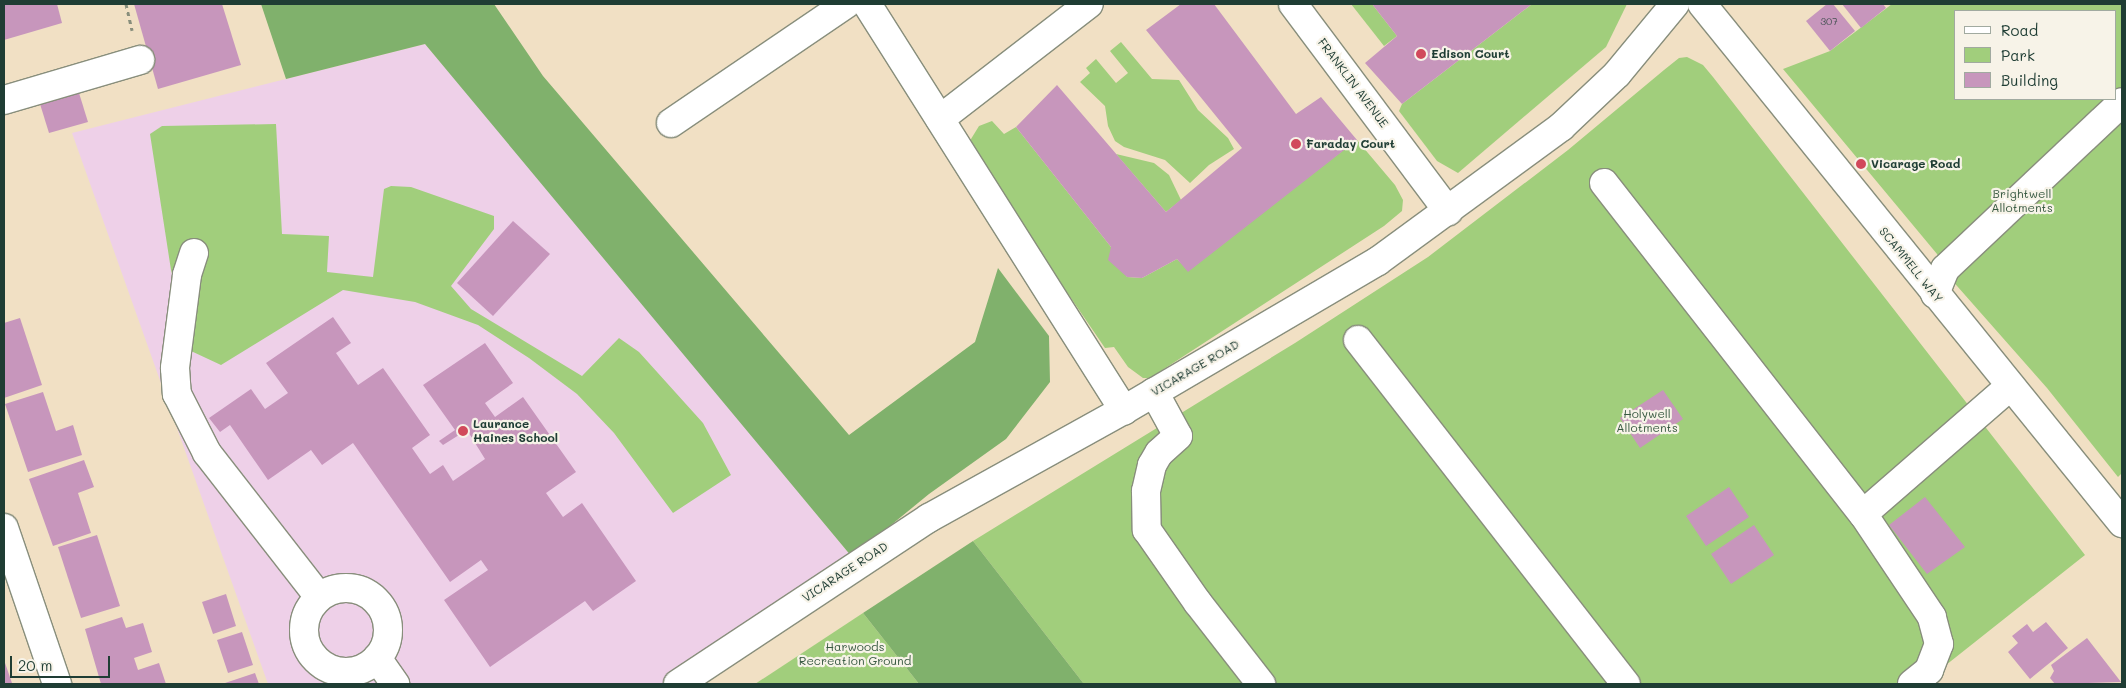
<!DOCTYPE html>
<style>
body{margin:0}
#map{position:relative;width:2126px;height:688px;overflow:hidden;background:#f1e0c4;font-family:Mali,sans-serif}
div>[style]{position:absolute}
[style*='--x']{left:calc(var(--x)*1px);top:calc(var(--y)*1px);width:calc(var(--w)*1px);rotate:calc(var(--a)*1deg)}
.built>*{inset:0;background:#eed0e8}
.green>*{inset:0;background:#a1ce7c}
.forest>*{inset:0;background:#80b16c}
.building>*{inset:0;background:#c796bc}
.path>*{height:3px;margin-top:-1.5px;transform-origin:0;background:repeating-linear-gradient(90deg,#888e7c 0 4px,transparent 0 8px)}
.roads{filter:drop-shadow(1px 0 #888e7c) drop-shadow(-1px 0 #888e7c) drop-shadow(0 1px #888e7c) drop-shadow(0 -1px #888e7c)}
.minor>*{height:28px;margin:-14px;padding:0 14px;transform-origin:14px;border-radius:14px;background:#fff}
.minor>.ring{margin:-14px;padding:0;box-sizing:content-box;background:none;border:28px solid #fff;border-radius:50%}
.dots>*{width:14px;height:14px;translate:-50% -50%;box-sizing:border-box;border:2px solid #f7f3e8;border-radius:50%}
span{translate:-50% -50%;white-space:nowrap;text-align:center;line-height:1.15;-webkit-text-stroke:4.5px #f7f3e8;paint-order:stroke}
.number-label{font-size:10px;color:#495356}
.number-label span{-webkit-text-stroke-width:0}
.poi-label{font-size:12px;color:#1f3d34;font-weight:700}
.left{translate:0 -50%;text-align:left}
.street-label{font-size:12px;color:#1f3d34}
.park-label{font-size:12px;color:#395a42}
.frame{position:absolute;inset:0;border:5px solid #1f3d34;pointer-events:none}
.legend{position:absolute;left:1954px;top:10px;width:162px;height:90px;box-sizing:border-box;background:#f7f3e8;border:1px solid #a1aaa0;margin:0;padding:6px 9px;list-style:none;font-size:15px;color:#1f3d34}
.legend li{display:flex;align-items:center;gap:10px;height:25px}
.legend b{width:25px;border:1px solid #a1aaa0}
.scale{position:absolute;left:10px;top:656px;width:100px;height:22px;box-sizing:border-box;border:2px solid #1f3d34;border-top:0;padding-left:6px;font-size:15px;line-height:18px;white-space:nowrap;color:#1f3d34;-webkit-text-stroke:4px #f7f3e8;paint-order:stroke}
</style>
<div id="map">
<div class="built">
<div style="clip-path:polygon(425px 44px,612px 263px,852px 557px,670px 684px,268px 684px,72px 133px)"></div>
</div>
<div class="green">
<div style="clip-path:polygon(1351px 4px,1372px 4px,1397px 36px,1384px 46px)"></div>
<div style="clip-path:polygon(1532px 4px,1627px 4px,1606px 47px,1458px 173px,1437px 161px,1399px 111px,1402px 104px)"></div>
<div style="clip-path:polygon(evenodd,1892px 4px,2122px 4px,2122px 473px,2118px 477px,2047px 388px,1950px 278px,1937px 254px,1783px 69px,1830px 51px,1892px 4px,1955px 11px,2115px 11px,2115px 99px,1955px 99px,1955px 11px)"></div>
<div style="clip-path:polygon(1121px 42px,1152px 79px,1179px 80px,1198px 110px,1228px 138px,1234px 149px,1209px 165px,1190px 183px,1165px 160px,1124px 147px,1115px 141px,1108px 126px,1105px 106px,1080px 82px,1090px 73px,1086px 68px,1096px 59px,1116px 83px,1128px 73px,1110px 51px)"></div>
<div style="clip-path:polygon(1687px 57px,1703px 65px,1713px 77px,2085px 555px,1922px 684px,1084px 684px,973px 541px,1295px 343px,1428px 257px,1568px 150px,1664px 70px,1679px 58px)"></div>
<div style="clip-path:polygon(992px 121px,1004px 134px,1016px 127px,1111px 247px,1127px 277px,1142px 278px,1177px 259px,1186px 268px,1357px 140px,1395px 185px,1403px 200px,1402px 211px,1384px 226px,1150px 378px,1143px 378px,1128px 367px,1114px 347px,1105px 348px,972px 153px,971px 139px,979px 126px)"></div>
<div style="clip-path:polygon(276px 124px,282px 234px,329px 236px,327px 272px,373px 277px,384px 189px,391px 186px,411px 187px,494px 216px,494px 229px,451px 286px,471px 309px,582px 376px,619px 338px,639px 352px,703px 423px,731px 475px,673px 513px,614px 433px,577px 394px,529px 358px,478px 325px,415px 302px,343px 290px,221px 365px,191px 351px,171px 270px,150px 134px,162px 126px)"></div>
<div style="clip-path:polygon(1116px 154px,1154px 163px,1169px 175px,1181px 200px,1166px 212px)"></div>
<div style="clip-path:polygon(863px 613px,919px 684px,755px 684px)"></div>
</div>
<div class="forest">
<div style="clip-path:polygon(261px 4px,494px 4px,543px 76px,849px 435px,975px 342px,998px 268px,1049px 336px,1050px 382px,1006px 439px,929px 494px,852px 557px,425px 44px,286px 79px)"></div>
<div style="clip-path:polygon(973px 541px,1084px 684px,919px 684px,863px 613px)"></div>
</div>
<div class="building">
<div style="clip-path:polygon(4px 4px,57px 4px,62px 23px,4px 40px)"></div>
<div style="clip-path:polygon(134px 4px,222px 4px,241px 65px,158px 89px)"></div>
<div style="clip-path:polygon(1181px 4px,1214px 4px,1296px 114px,1321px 97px,1357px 140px,1188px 272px,1177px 259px,1142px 278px,1127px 277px,1108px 260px,1111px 247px,1016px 127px,1057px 85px,1166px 212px,1242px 148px,1146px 30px)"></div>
<div style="clip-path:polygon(1372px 4px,1532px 4px,1402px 104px,1365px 63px,1397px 36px)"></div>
<div style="clip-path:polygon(1827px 4px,1833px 4px,1855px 31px,1830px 51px,1806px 21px)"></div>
<div style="clip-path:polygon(1842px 4px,1883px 4px,1886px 8px,1861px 28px)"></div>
<div style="clip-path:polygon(79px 93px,88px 122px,49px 133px,40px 104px)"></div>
<div style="clip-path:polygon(513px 221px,550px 254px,493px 316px,457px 283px)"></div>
<div style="clip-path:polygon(333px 317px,351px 343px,336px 353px,358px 385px,383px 368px,430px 435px,412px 448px,430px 474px,443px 465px,453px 481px,485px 459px,467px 430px,443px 445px,439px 441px,455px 430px,423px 385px,485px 343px,513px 383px,485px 403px,495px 417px,523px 397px,576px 472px,546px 493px,563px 517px,582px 503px,636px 581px,593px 611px,585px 601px,490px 667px,444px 600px,488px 570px,481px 560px,450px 582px,353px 443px,322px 465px,311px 450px,268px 480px,230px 425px,220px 432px,209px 418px,251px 389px,265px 409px,288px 393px,266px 363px)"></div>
<div style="clip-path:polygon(20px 318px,42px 385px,4px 398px,4px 323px)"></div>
<div style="clip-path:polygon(1663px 390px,1683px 419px,1640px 448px,1620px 418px)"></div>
<div style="clip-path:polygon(43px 392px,56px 431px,73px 425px,82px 455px,28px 472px,5px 404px)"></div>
<div style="clip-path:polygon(84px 460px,94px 487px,78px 493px,91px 533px,53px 546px,29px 479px)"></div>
<div style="clip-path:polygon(1729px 487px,1749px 517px,1706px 546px,1686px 516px)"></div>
<div style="clip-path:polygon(1925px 497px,1965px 547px,1927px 574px,1889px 525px)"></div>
<div style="clip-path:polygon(1754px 525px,1774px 555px,1731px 584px,1711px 554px)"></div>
<div style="clip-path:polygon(97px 535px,120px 606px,81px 618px,58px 547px)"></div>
<div style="clip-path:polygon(226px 594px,236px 626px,213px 634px,202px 602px)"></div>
<div style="clip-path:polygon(122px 617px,126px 628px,143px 623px,152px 652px,134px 658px,138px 670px,159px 663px,166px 684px,101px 684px,85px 629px)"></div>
<div style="clip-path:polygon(2046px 622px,2068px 648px,2030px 679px,2008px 652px,2018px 643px,2012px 636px,2027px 624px,2033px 632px)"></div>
<div style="clip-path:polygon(242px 632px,253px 665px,228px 673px,217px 640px)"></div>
<div style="clip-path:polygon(2087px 638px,2121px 682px,2055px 684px,2050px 678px,2054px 671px,2051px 665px)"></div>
<div style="clip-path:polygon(4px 660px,12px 683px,8px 684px,4px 684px)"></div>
<div style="clip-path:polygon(255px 673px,259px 684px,225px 684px,225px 683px)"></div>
</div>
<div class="path">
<div style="--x:126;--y:4;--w:27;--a:77"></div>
</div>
<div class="roads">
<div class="minor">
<div style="--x:867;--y:4;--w:481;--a:57.7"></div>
<div style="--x:1293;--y:4;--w:259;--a:53.2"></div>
<div style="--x:1702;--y:4;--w:668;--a:51.02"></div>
<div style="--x:4;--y:100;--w:142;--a:-16.4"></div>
<div style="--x:940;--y:119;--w:188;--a:-37.7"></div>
<div style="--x:671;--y:123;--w:212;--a:-34.2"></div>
<div style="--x:1604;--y:183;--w:420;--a:52"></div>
<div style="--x:194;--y:253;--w:23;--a:108"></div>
<div style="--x:187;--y:275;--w:94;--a:97.4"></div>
<div style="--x:175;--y:368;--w:26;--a:86"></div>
<div style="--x:177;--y:394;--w:66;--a:63"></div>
<div style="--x:207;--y:453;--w:182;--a:52.1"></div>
<div style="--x:1935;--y:294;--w:27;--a:-68"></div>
<div style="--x:1945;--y:269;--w:243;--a:-43.3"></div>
<div style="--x:1358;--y:340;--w:436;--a:52.1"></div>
<div style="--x:1154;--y:392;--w:50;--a:61.4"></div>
<div style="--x:1178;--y:436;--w:25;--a:138"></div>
<div style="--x:1159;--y:453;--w:14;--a:120"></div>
<div style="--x:1152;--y:465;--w:27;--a:103"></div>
<div style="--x:1146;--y:491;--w:39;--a:89"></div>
<div style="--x:1147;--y:530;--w:89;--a:55.1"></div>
<div style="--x:1198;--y:603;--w:103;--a:52.1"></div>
<div style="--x:4;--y:528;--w:165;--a:71.2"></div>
<div class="ring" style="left:304px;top:588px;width:56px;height:56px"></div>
<div style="--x:377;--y:658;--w:32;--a:55"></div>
<div style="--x:678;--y:684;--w:301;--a:-33.5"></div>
<div style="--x:929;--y:518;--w:223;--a:-29"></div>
<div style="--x:1124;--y:410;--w:294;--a:-30.4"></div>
<div style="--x:1378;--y:261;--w:227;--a:-36.2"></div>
<div style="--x:1561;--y:127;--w:77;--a:-43.4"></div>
<div style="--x:1617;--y:74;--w:91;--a:-50.4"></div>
<div style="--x:1912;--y:684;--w:22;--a:-39"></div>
<div style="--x:1929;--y:670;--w:28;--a:-69"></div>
<div style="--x:1939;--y:644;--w:28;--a:-105"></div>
<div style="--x:1932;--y:617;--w:124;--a:-123.8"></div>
<div style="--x:1863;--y:514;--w:195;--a:-41"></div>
</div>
</div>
<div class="dots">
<div style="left:1421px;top:54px;background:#d1495b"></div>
<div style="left:1296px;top:144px;background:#d1495b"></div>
<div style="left:1861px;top:164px;background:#d1495b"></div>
<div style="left:463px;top:431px;background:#d1495b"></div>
</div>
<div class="number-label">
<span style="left:1829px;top:22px">307</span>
</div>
<div class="poi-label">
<span class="left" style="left:1431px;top:54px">Edison Court</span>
<span class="left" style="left:1306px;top:144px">Faraday Court</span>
<span class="left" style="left:1871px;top:164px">Vicarage Road</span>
<span class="left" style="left:473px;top:431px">Laurance<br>Haines School</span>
</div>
<div class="street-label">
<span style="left:1353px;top:83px;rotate:53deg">FRANKLIN AVENUE</span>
<span style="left:1911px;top:265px;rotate:51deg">SCAMMELL WAY</span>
<span style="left:1195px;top:368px;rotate:-30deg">VICARAGE ROAD</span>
<span style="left:845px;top:572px;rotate:-33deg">VICARAGE ROAD</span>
</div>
<div class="park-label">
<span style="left:2022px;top:201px">Brightwell<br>Allotments</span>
<span style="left:1647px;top:421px">Holywell<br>Allotments</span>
<span style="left:855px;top:654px">Harwoods<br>Recreation Ground</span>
</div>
<div class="frame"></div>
<ul class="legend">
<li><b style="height:6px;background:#fff"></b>Road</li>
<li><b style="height:14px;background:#a1ce7c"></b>Park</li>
<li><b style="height:14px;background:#c796bc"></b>Building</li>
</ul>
<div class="scale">20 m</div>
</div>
